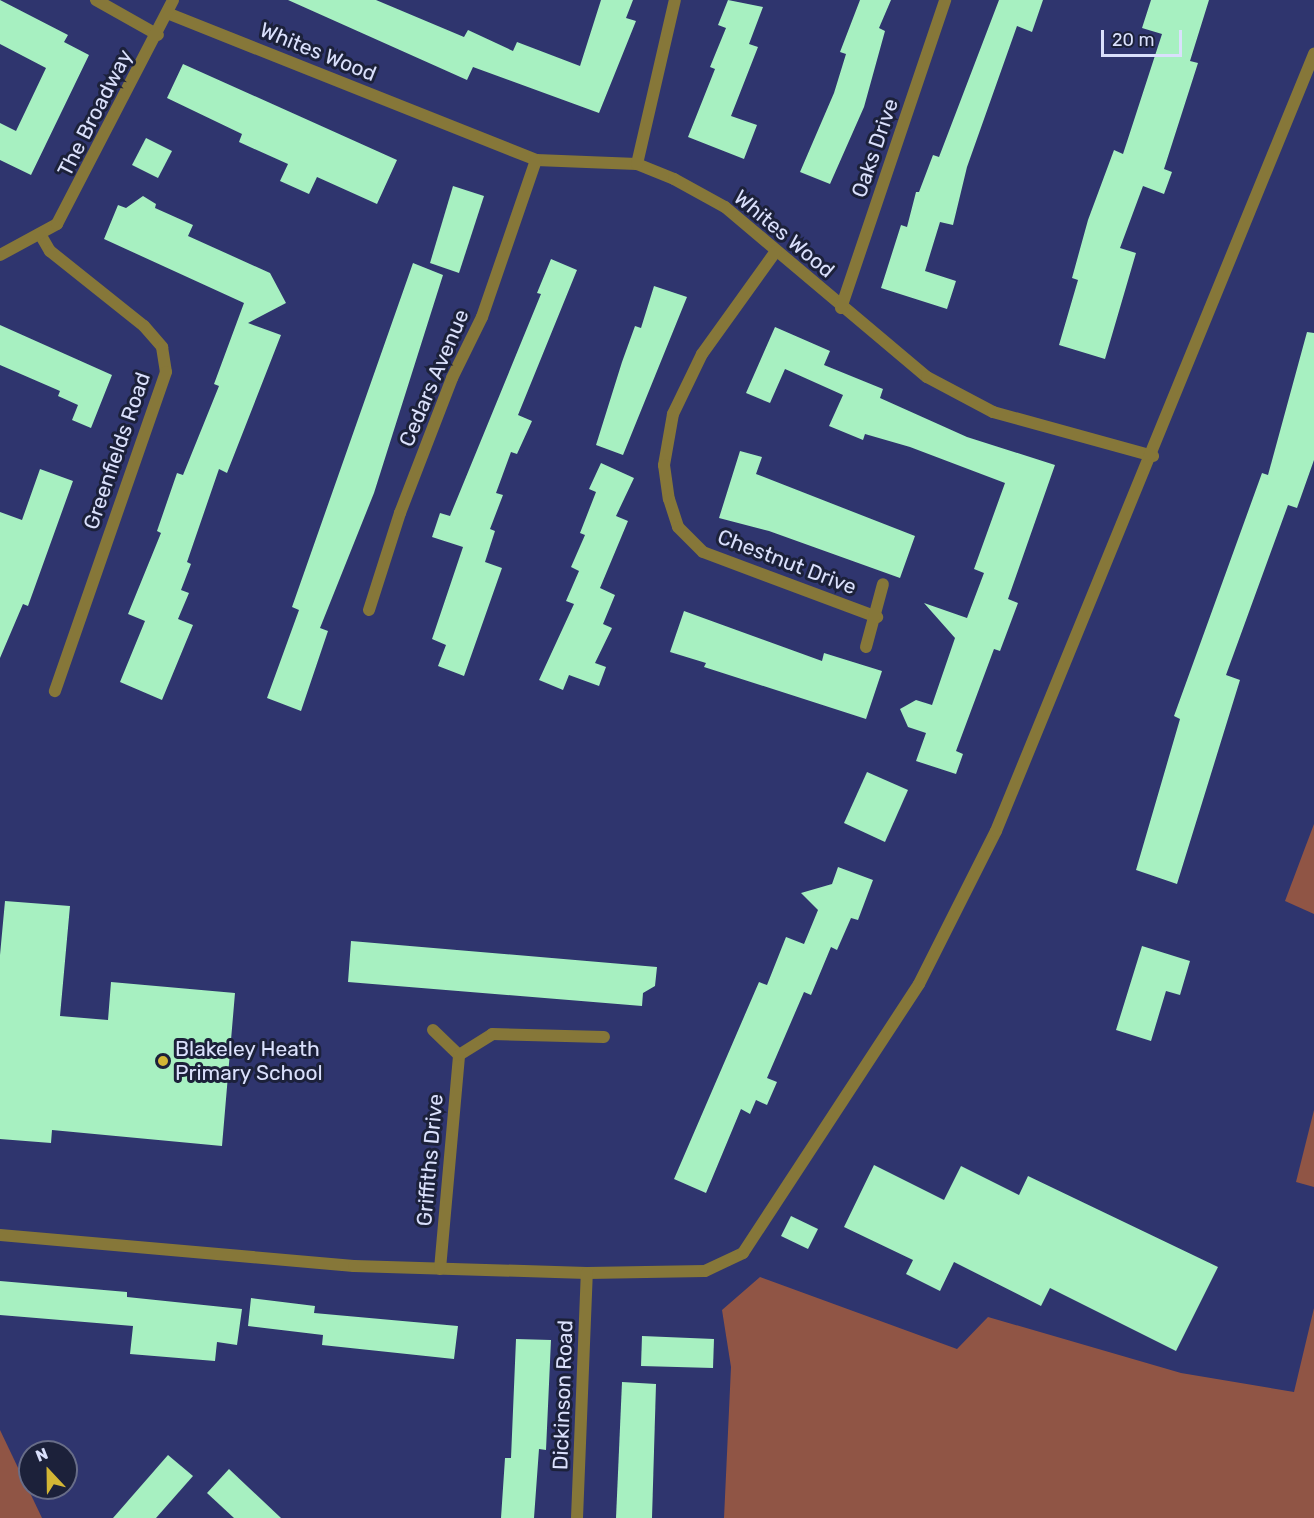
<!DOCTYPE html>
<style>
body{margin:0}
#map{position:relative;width:1314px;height:1518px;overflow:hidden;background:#2f356e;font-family:Rubik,sans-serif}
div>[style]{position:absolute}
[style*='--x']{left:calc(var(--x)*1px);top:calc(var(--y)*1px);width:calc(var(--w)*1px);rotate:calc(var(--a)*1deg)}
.green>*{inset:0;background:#905545}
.building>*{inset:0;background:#a7f0c1}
.street>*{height:12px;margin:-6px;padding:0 6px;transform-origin:6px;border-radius:6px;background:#867739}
.dots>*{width:16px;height:16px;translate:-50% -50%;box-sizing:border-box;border:3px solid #1c213a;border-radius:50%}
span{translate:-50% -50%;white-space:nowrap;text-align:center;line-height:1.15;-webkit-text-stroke:6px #1c213a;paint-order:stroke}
.street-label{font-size:21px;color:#dae0fc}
.poi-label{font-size:21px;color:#dae0fc}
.left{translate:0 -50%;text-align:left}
.north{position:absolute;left:18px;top:1440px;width:60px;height:60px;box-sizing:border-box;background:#1c213a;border:2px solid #686d88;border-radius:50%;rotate:338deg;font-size:16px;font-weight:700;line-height:24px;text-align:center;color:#dae0fc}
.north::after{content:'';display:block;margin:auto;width:21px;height:27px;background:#d3b635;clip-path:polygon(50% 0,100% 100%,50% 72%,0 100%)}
.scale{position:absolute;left:1101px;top:30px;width:81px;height:27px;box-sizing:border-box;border:3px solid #dae0fc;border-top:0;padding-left:8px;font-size:18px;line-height:21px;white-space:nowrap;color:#dae0fc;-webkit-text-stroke:4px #1c213a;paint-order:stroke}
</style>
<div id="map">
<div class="green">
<div style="clip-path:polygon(1314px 824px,1314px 914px,1285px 901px)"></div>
<div style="clip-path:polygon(1314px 1110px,1314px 1187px,1296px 1182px)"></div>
<div style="clip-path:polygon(760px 1277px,957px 1349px,988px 1317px,1181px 1373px,1294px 1392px,1314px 1308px,1314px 1518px,724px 1518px,731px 1367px,722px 1310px)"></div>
<div style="clip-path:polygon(0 1430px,42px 1518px,0 1518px)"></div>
</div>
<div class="building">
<div style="clip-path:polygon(0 0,68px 35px,64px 42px,89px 55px,31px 175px,0 160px,0 123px,16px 131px,46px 68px,0 44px)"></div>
<div style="clip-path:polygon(288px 0,376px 0,464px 37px,468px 30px,513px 51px,517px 42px,580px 66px,601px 0,633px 0,626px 18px,636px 21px,599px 113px,473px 67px,467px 80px)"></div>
<div style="clip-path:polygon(728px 0,763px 7px,749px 44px,758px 47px,731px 116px,757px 125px,744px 159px,688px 137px,715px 69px,710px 67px,726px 28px,718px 25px)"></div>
<div style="clip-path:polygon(860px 0,891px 0,879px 28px,885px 31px,864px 107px,830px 184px,800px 172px,834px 93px,846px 54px,840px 52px)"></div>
<div style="clip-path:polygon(999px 0,1043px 0,1032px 32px,1017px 26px,967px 167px,953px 225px,940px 222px,925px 271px,956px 281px,947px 309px,881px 288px,901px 225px,907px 227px,916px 192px,919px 192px,933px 155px,939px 157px)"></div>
<div style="clip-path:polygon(1151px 0,1209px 0,1190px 61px,1198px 63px,1164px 169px,1172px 172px,1164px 194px,1143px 186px,1120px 248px,1136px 253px,1105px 359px,1059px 345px,1078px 280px,1072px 278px,1088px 220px,1114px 150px,1123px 154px,1162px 34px,1142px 28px)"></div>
<div style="clip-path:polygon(183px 64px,397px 160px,377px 204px,317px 177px,309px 194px,280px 181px,288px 164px,239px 142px,242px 134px,167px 98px)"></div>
<div style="clip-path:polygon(146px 138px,172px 151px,158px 178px,132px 165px)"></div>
<div style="clip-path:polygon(453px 186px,484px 196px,459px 273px,430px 263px)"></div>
<div style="clip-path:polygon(143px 196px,156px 204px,155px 208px,193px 225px,188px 236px,270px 273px,286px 303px,248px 323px,281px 335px,227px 473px,219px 469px,187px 562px,191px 564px,181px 590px,189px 593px,178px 619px,193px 625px,162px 700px,120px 682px,145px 621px,128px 614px,161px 533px,157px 531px,177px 473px,183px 475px,219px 386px,214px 384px,244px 303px,104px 239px,118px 205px,126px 208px)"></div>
<div style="clip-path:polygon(551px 259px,577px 270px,518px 415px,532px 421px,517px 454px,511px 452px,496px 493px,503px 495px,490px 529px,495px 531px,485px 562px,502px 568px,464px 676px,438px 666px,446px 645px,432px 639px,463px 547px,432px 537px,440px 513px,450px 516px,541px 294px,537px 293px)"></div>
<div style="clip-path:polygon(413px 263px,443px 275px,374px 493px,320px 628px,328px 631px,301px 711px,267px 698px,299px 610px,292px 607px)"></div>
<div style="clip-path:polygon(654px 286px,687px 297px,623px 455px,596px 445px,622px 362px,635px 326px,641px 328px)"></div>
<div style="clip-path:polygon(0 325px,112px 375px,91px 428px,72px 420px,78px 405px,58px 396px,60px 391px,0 365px)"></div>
<div style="clip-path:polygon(775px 327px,830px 351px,824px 365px,883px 389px,880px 398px,967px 437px,1055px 465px,1008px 599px,1018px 603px,1000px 651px,994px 649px,956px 751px,963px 754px,956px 774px,916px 761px,926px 733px,908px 727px,900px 709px,916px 700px,932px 705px,955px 638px,924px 603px,967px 618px,984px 573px,974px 569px,1005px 483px,910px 447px,865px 434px,863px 440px,829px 426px,843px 395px,785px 369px,770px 403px,746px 393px)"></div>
<div style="clip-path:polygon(1307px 332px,1314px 333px,1314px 460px,1297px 508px,1288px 505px,1226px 675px,1240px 680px,1177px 884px,1136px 870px,1180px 719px,1174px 716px,1262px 473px,1268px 475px)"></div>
<div style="clip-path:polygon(740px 451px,762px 457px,756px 474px,915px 536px,900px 578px,769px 531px,719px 518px)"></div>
<div style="clip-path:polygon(601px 463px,634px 478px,616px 516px,628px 521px,600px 588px,615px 595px,603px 624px,612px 628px,595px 663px,606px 667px,599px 686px,569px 675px,563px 690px,539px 680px,574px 604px,566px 601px,579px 571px,571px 567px,585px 535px,580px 533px,596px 492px,589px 489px)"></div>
<div style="clip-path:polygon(40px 469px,73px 481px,28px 606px,23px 604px,0 658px,0 512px,22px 520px)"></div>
<div style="clip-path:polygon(684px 611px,822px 661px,824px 653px,882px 671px,866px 719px,704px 667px,706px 663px,670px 652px)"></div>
<div style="clip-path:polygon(867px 772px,908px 790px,885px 842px,844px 823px)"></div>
<div style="clip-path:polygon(838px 867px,873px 880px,858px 920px,851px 918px,837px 950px,831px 947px,811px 995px,804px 992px,767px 1078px,777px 1082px,767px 1105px,756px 1100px,750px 1114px,741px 1109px,706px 1193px,674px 1179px,759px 982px,767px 985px,786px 937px,804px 944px,818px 910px,801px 893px,832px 884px)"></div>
<div style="clip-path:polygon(5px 901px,70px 906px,60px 1016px,108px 1020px,111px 982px,235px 993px,222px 1146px,52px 1130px,51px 1143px,0 1139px,0 955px)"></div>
<div style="clip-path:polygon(351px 941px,657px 967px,655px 986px,643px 993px,642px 1006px,348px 982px)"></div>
<div style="clip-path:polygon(1142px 946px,1190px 961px,1180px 995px,1166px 991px,1151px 1041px,1116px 1030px)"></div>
<div style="clip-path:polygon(874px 1165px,944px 1200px,961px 1166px,1019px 1195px,1028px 1176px,1218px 1267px,1176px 1351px,1050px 1288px,1041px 1306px,954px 1262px,940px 1291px,906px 1274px,913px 1260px,844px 1227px)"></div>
<div style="clip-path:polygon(791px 1216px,818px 1229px,808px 1249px,781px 1236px)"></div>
<div style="clip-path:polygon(0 1281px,127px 1292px,127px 1297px,242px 1309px,237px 1345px,217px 1342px,215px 1361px,130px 1354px,133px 1326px,0 1315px)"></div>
<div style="clip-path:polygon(251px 1298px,315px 1306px,314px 1313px,458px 1326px,454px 1359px,322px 1345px,323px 1335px,248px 1326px)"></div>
<div style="clip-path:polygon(642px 1336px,714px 1339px,713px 1368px,641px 1366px)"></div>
<div style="clip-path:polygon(516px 1339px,551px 1340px,546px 1450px,539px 1449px,534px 1518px,501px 1518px,505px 1458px,511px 1458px)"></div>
<div style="clip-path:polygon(622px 1382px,656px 1384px,652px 1518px,616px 1518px)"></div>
<div style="clip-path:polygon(168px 1455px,193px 1476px,156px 1518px,113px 1518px)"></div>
<div style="clip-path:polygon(229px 1469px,281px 1518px,234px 1518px,207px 1493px)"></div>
</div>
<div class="street">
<div style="--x:96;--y:0;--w:71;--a:29.4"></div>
<div style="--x:167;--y:13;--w:397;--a:21.7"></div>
<div style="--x:536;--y:160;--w:101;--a:2.3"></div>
<div style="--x:637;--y:164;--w:40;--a:22"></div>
<div style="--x:674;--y:179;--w:58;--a:28.8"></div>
<div style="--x:725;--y:207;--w:264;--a:40.1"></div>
<div style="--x:927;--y:377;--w:75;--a:27.9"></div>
<div style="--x:993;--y:412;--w:166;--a:15.4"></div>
<div style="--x:637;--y:164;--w:168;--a:-77"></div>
<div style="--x:40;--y:234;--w:20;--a:60"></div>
<div style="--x:50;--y:251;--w:120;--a:38.6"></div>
<div style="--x:144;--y:326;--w:28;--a:49"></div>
<div style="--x:162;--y:347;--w:25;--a:81"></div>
<div style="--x:166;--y:372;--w:338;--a:109.2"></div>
<div style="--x:776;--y:251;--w:127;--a:125.7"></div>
<div style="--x:702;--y:354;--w:67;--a:115.8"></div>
<div style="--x:673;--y:414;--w:52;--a:100"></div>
<div style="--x:664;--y:465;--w:34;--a:82"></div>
<div style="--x:669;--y:499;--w:29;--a:72"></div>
<div style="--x:678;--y:527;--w:35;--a:45"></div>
<div style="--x:703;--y:552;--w:186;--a:20.5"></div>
<div style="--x:0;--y:255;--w:65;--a:-28.5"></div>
<div style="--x:57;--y:224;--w:252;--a:-62.6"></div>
<div style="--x:841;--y:308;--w:325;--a:-71.3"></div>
<div style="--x:369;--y:610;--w:102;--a:-72.3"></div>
<div style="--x:400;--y:513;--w:145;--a:-68.9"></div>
<div style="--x:452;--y:378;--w:68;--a:-63.8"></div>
<div style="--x:482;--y:317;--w:166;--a:-71"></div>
<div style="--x:866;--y:647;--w:65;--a:-74.9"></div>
<div style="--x:433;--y:1030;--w:36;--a:44"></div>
<div style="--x:0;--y:1235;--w:355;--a:5"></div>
<div style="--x:354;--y:1266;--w:233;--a:1.7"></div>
<div style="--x:587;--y:1273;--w:118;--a:-1"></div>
<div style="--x:705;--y:1271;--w:42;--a:-25.3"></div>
<div style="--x:743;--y:1253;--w:321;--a:-56.8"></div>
<div style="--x:919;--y:984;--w:171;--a:-63.3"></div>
<div style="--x:996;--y:831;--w:840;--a:-67.74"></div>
<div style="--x:440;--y:1269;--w:215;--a:-84.9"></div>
<div style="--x:459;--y:1055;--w:39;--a:-32"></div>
<div style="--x:492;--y:1034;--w:112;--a:1.5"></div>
<div style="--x:577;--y:1518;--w:245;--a:-87.7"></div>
</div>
<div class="dots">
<div style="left:163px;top:1061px;background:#d3b635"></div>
</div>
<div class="street-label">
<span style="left:318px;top:52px;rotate:22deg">Whites Wood</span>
<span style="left:95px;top:113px;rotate:-63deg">The Broadway</span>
<span style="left:875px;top:148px;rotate:-71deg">Oaks Drive</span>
<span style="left:784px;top:234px;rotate:40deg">Whites Wood</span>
<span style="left:434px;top:378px;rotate:-67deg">Cedars Avenue</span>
<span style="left:117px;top:451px;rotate:-71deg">Greenfields Road</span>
<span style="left:787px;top:562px;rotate:21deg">Chestnut Drive</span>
<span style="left:430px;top:1160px;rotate:-85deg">Griffiths Drive</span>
<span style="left:563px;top:1395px;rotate:-88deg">Dickinson Road</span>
</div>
<div class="poi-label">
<span class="left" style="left:175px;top:1061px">Blakeley Heath<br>Primary School</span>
</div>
<div class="north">N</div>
<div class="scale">20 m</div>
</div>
